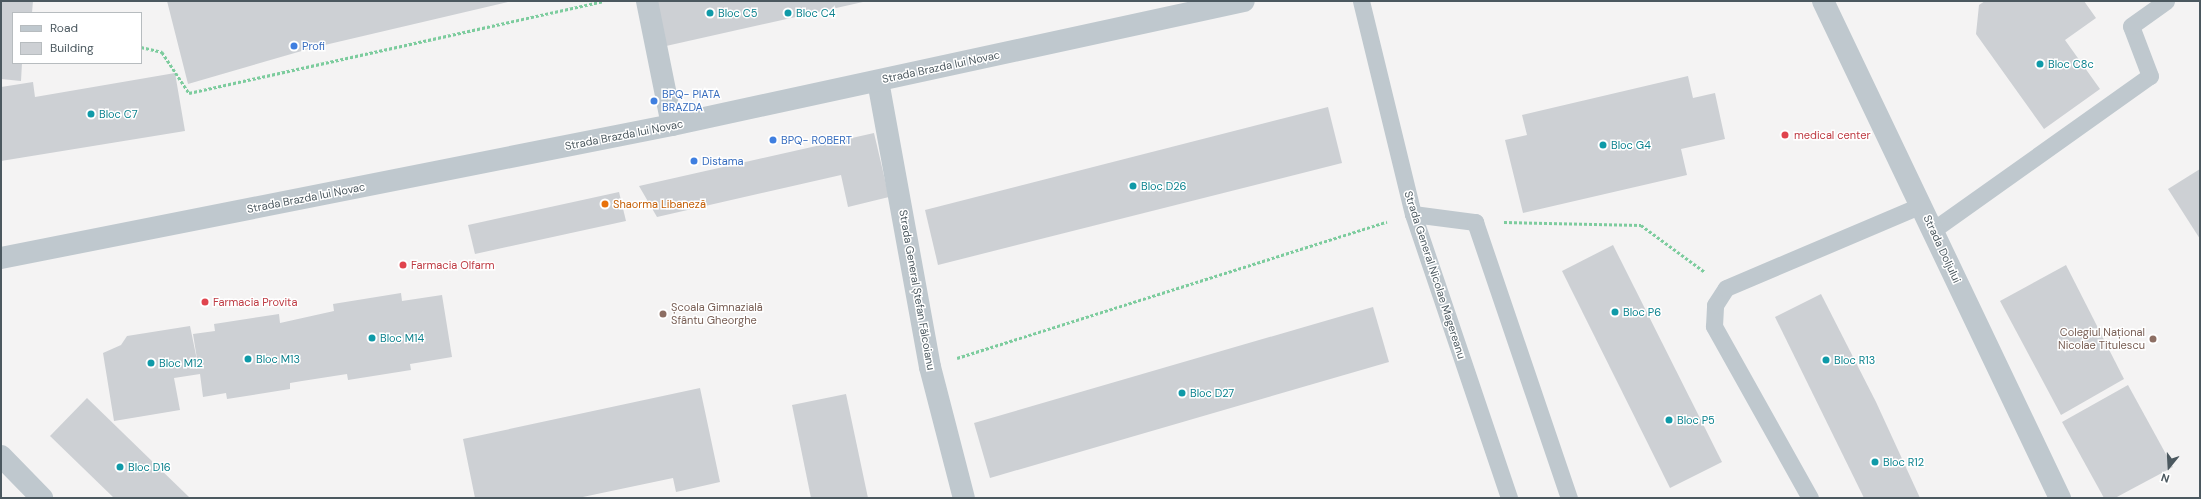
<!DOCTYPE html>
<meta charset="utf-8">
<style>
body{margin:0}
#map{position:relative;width:2201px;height:499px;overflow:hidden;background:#f4f3f3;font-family:"DM Sans",sans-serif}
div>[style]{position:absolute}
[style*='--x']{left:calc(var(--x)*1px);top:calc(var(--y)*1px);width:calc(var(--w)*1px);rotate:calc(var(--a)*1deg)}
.building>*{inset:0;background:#cdd0d4}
.path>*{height:2.5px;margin-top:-1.25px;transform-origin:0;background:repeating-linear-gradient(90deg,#7dcc9e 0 3px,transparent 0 5px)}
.service>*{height:17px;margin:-8.5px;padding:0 8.5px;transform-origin:8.5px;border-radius:8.5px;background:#bfc8ce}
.minor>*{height:22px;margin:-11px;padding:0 11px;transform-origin:11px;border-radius:11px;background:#bfc8ce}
.tertiary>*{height:22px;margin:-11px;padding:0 11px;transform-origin:11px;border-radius:11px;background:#bfc8ce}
.dots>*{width:11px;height:11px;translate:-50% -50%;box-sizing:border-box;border:2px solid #fff;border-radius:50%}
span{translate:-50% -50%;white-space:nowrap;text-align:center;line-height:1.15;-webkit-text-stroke:3px #fff;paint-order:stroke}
.culture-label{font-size:11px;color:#0d838f}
.left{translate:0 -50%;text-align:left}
.shop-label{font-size:11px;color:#366cbe}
.street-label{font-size:11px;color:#4b585f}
.health-label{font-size:11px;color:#be3a42}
.food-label{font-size:11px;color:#c56008}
.education-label{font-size:11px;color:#785e54}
.right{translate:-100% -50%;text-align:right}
.frame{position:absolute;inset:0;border:2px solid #4b585f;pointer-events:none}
.legend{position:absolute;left:12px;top:12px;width:130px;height:52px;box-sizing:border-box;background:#fff;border:1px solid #b7bcbf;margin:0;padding:5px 7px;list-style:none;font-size:12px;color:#4b585f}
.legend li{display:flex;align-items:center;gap:8px;height:20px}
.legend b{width:20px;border:1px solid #b7bcbf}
.north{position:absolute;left:2149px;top:447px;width:40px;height:40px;-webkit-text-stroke:3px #fff;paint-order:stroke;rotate:198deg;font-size:11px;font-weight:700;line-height:16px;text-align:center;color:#4b585f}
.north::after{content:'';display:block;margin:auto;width:14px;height:18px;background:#4b585f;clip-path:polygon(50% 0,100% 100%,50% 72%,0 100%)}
</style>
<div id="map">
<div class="building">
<div style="clip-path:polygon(1px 1px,33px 1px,32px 13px,13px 13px,13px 63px,22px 63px,21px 81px,1px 79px)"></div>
<div style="clip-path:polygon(167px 1px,508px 1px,508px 2px,312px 48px,188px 84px)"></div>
<div style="clip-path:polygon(656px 1px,863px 1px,863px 2px,666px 46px)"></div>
<div style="clip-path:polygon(1985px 1px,2084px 1px,2096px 18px,2065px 40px,2100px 89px,2044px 129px,1976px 34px,1979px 5px)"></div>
<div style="clip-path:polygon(175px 73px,185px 131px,1px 161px,1px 87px,33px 82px,35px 97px)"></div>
<div style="clip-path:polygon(1688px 76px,1693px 98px,1715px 93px,1725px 139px,1681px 149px,1687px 175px,1523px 213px,1505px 140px,1527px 135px,1522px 115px)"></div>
<div style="clip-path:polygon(1328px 107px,1342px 163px,938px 265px,925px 210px)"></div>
<div style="clip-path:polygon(874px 133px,889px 197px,848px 207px,841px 175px,657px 217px,639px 186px)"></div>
<div style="clip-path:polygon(2200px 169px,2200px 239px,2168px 189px)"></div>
<div style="clip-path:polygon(619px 192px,626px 221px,475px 254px,468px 225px)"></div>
<div style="clip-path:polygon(1613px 245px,1722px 462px,1670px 488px,1562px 271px)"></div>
<div style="clip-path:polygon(2066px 265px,2124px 379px,2061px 415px,2000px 301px)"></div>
<div style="clip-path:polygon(401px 293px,402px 301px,442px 295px,452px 357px,410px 364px,411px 370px,348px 380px,347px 374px,302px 381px,290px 383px,290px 389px,227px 399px,226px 393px,203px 397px,200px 374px,174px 378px,180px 410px,114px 421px,103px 353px,121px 345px,127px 336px,190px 326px,198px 365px,193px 334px,215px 331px,214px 324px,279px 314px,280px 323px,334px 311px,333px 304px)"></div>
<div style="clip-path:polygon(1821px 294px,1876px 402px,1920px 498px,1864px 498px,1775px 317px)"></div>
<div style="clip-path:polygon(1373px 307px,1389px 362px,990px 478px,974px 423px)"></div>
<div style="clip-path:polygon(2128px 385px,2173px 467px,2115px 498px,2104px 498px,2062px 422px)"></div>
<div style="clip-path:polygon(700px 388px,720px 482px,676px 492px,673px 478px,578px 498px,475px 498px,463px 439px)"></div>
<div style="clip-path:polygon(846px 394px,868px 498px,811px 498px,792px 405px)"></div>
<div style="clip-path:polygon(87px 398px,190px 498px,114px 498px,50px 436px)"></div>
</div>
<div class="path">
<div style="--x:141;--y:47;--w:22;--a:13"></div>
<div style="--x:162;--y:52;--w:49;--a:56.6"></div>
<div style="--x:189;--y:93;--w:424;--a:-12.5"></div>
<div style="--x:1504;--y:222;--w:137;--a:1.3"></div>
<div style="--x:1641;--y:225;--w:79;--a:36.3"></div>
<div style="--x:957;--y:358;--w:451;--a:-17.6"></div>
</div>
<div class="service">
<div style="--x:1361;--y:1;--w:219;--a:76.3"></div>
<div style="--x:1413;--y:214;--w:300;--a:71.3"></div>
<div style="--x:1413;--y:214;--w:63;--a:7.4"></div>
<div style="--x:1475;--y:222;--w:292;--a:71.2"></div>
<div style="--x:1933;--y:230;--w:266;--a:-35.4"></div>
<div style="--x:2150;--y:76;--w:53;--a:-110.8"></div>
<div style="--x:2131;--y:26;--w:43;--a:-35.5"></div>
<div style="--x:1810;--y:498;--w:197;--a:-119.2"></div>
<div style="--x:1714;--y:326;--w:21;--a:-87"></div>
<div style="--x:1715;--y:305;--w:20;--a:-57"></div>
<div style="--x:1726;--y:288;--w:213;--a:-23"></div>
</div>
<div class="minor">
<div style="--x:647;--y:1;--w:126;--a:78.6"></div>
<div style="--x:878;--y:81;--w:291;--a:79.7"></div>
<div style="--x:930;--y:367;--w:135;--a:75.5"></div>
<div style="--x:1;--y:456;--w:59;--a:45.7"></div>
</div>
<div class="tertiary">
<div style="--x:1823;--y:1;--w:551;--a:64.51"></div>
<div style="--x:1;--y:258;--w:684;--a:-11.21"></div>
<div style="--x:672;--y:125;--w:585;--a:-12.23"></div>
</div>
<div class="dots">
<div style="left:710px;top:13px;background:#0f9aa8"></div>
<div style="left:788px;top:13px;background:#0f9aa8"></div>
<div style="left:294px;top:46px;background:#3f7fe0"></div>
<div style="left:2040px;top:64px;background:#0f9aa8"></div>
<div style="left:654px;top:101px;background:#3f7fe0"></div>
<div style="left:91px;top:114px;background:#0f9aa8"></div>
<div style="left:1785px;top:135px;background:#e0444e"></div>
<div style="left:773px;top:140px;background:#3f7fe0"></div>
<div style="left:1603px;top:145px;background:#0f9aa8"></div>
<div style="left:694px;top:161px;background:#3f7fe0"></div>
<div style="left:1133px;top:186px;background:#0f9aa8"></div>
<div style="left:605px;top:204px;background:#e8710a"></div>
<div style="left:403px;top:265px;background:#e0444e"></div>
<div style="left:205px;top:302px;background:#e0444e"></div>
<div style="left:1615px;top:312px;background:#0f9aa8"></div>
<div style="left:663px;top:314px;background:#8d6e63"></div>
<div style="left:372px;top:338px;background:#0f9aa8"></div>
<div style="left:2153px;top:339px;background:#8d6e63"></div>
<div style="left:248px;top:359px;background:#0f9aa8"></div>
<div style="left:1826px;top:360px;background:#0f9aa8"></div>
<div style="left:151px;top:363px;background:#0f9aa8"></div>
<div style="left:1182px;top:393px;background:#0f9aa8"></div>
<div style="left:1669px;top:420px;background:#0f9aa8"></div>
<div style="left:1875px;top:462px;background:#0f9aa8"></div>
<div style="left:120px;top:467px;background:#0f9aa8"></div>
</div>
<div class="culture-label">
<span class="left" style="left:718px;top:13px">Bloc C5</span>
<span class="left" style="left:796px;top:13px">Bloc C4</span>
<span class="left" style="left:2048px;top:64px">Bloc C8c</span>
<span class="left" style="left:99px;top:114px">Bloc C7</span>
<span class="left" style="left:1611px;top:145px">Bloc G4</span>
<span class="left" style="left:1141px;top:186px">Bloc D26</span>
<span class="left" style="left:1623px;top:312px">Bloc P6</span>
<span class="left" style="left:380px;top:338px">Bloc M14</span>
<span class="left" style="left:256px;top:359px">Bloc M13</span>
<span class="left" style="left:1834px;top:360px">Bloc R13</span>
<span class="left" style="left:159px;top:363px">Bloc M12</span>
<span class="left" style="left:1190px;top:393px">Bloc D27</span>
<span class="left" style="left:1677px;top:420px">Bloc P5</span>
<span class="left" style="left:1883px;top:462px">Bloc R12</span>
<span class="left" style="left:128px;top:467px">Bloc D16</span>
</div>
<div class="shop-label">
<span class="left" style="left:302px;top:46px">Profi</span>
<span class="left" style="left:662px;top:101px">BPQ- PIATA<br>BRAZDA</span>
<span class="left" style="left:781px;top:140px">BPQ- ROBERT</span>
<span class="left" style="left:702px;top:161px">Distama</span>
</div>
<div class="street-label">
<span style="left:941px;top:67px;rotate:-12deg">Strada Brazda lui Novac</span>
<span style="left:624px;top:135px;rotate:-11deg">Strada Brazda lui Novac</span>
<span style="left:306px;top:198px;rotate:-11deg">Strada Brazda lui Novac</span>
<span style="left:1942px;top:249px;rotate:65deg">Strada Doljului</span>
<span style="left:1435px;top:275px;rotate:72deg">Strada General Nicolae Magereanu</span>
<span style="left:917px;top:290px;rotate:80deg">Strada General Ștefan Fălcoianu</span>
</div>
<div class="health-label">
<span class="left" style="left:1794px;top:135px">medical center</span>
<span class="left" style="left:411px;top:265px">Farmacia Olfarm</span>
<span class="left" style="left:213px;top:302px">Farmacia Provita</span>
</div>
<div class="food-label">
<span class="left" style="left:613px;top:204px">Shaorma Libaneză</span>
</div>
<div class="education-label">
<span class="left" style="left:671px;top:314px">Școala Gimnazială<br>Sfântu Gheorghe</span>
<span class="right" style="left:2145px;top:339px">Colegiul Național<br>Nicolae Titulescu</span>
</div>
<div class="frame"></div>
<ul class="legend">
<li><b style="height:5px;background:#bfc8ce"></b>Road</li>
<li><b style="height:11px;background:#cdd0d4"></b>Building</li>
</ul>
<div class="north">N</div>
</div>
